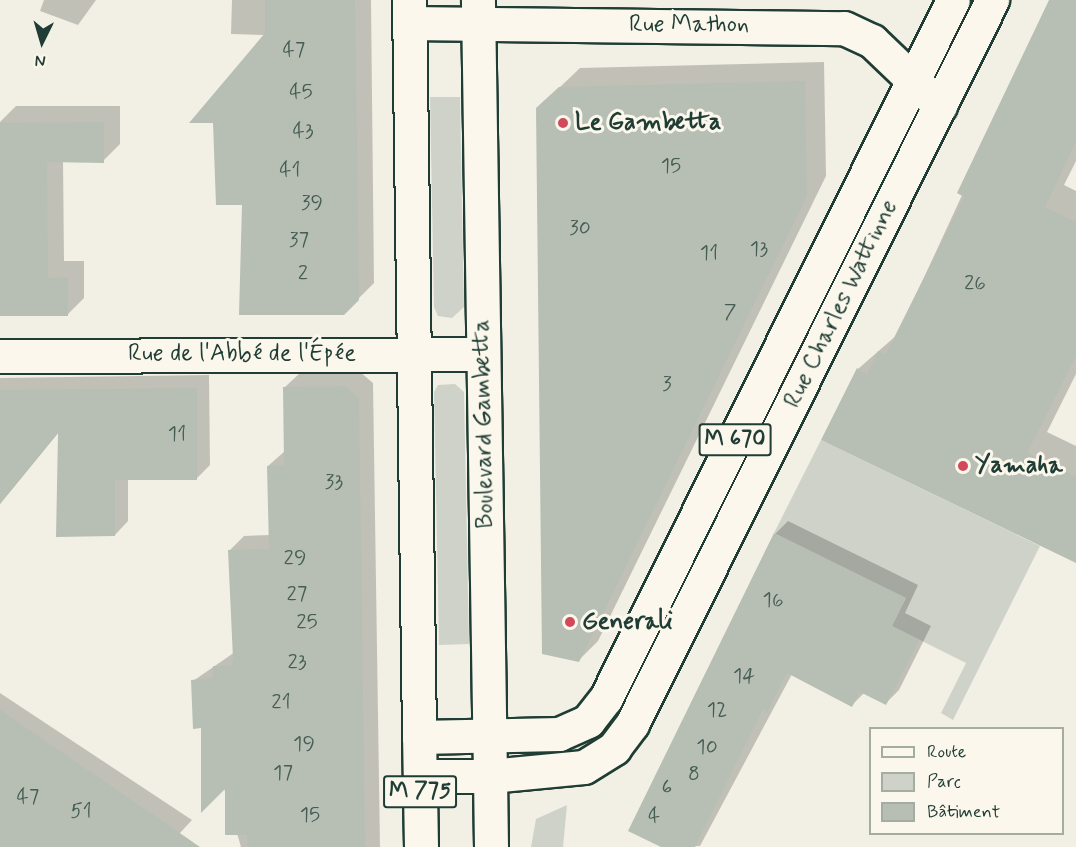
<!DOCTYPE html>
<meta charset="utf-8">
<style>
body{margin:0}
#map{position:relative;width:1076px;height:847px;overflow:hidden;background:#f2f0e5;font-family:Mynerve,sans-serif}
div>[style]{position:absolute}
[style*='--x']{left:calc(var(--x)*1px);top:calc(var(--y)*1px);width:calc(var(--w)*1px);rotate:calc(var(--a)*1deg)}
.green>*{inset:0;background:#cfd2c8}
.shadow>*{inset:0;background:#0003}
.building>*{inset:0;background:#b7beb3}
.roads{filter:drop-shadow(2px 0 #1f3d34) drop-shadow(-2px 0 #1f3d34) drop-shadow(0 2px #1f3d34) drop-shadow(0 -2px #1f3d34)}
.street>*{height:33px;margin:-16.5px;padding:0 16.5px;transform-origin:16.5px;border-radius:16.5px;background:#fbf7ec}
.secondary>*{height:33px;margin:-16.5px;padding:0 16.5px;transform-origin:16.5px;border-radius:16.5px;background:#fbf7ec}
.primary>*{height:33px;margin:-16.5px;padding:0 16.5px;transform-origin:16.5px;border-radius:16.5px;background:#fbf7ec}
.dots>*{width:16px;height:16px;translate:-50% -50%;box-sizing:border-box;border:3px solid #fbf7ec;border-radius:50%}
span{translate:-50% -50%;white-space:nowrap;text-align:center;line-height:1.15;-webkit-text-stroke:6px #fbf7ec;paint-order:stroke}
.number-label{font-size:21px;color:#455d54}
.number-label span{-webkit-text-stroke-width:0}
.shield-label span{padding:2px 4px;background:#fbf7ec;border:2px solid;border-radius:4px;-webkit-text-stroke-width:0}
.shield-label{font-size:22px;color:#1f3d34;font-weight:700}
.street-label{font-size:24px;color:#1f3d34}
.poi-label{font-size:24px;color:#1f3d34;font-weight:700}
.left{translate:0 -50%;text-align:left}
.legend{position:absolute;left:869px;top:727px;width:195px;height:108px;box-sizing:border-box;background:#fbf7ec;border:2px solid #a3ada2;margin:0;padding:8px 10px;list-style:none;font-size:18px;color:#1f3d34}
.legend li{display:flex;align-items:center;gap:12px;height:30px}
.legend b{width:30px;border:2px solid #a3ada2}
.north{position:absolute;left:12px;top:12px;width:60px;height:60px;-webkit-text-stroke:4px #fbf7ec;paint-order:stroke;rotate:185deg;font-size:16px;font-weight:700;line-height:24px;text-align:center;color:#1f3d34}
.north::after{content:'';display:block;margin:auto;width:21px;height:27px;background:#1f3d34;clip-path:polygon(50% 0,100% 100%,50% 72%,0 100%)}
</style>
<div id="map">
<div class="green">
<div style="clip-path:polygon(430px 97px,460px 97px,464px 307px,452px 318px,438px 316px,434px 307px)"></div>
<div style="clip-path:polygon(455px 384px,464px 392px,469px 644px,439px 645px,434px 392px,438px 385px)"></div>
<div style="clip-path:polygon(821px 440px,1040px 546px,953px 720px,941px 713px,966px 663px,892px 626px,906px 598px,774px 533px)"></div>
<div style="clip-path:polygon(567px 805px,563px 847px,531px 847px,536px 819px)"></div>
</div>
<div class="shadow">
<div style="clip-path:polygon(44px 0,96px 0,78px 25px,40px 11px)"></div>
<div style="clip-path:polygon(232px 0,371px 0,374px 283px,344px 313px,266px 35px,231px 34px)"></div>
<div style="clip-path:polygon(1052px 0,1076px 0,1076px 161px,1064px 185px,1076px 191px,1076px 374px,1047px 432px,1076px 446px,1076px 561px,858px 369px,898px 334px)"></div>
<div style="clip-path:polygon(824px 62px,826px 176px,598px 641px,578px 661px,537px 109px,580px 68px)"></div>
<div style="clip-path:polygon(16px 106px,120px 106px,120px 144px,103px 161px,63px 160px,64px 261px,84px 261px,84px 298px,67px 315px,0 315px,0 122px)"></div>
<div style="clip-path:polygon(360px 372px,373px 383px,380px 847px,241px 847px,193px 681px,235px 652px,230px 550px,244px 536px,270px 535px,268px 466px,285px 451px,285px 387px,300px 373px)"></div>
<div style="clip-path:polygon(209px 375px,210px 465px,197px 478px,128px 479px,128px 521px,115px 535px,59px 432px,0 504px,0 378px)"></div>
<div style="clip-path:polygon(788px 521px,918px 585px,905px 613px,931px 626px,899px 690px,886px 703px,865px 692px,852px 705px,792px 674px,700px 846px,664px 847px,775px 534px)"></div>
<div style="clip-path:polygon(0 693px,192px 820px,167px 847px,25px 847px,0 822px)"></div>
</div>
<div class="building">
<div style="clip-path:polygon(265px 0,355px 0,359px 300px,344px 315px,239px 315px,242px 205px,216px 205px,213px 123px,189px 123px,265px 33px)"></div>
<div style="clip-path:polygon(1049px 0,1076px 0,1076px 141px,1045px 207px,1076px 222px,1076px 356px,1027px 453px,1076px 477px,1076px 563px,821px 440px,857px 368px,867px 375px,878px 351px,886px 354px,964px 197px,957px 193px)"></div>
<div style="clip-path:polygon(805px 81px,807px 196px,579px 662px,542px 654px,536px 108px,559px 87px)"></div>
<div style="clip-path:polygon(104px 122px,104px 163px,47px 162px,48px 278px,68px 277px,68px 316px,0 316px,0 123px)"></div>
<div style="clip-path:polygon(345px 386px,359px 398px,365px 847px,248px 847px,247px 835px,225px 835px,225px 789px,201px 813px,201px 728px,193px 729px,191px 680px,213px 678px,213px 666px,231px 666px,233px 659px,228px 550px,269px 549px,267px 466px,284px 465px,283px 387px)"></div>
<div style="clip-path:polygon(197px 388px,197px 480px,115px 480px,115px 536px,56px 537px,58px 433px,0 504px,0 390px)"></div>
<div style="clip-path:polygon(774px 533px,906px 598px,892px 626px,919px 640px,886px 705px,860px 692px,852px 707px,787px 673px,767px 712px,763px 709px,695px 847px,661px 847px,628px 831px)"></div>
<div style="clip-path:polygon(0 710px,139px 805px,200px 847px,0 847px)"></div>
</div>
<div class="roads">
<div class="street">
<div style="--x:409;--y:23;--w:435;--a:0.7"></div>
<div style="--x:844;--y:28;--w:31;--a:25"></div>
<div style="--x:872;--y:41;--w:94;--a:43.7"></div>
<div style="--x:0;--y:356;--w:483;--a:-0.2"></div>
</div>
<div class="secondary">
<div style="--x:409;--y:0;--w:737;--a:89.22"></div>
<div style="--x:420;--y:776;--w:70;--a:0"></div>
<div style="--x:490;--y:776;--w:776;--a:-90.89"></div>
</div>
<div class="primary">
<div style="--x:421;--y:847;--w:110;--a:-91"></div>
<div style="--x:419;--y:737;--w:140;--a:-1.2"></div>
<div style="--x:559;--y:734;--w:32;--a:-24"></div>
<div style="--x:588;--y:721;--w:29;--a:-52"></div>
<div style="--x:606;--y:698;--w:779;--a:-63.57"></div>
<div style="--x:491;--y:847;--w:71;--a:-90.8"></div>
<div style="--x:490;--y:776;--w:94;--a:-5.5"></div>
<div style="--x:584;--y:767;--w:36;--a:-32"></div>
<div style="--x:614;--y:748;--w:30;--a:-53"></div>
<div style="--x:632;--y:724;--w:809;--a:-63.56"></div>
</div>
</div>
<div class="dots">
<div style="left:563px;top:123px;background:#d1495b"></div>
<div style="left:963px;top:466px;background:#d1495b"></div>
<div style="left:570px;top:622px;background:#d1495b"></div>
</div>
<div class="number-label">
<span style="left:294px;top:50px">47</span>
<span style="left:301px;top:92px">45</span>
<span style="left:303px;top:131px">43</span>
<span style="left:671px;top:166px">15</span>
<span style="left:290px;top:170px">41</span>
<span style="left:312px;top:203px">39</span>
<span style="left:580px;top:228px">30</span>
<span style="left:299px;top:240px">37</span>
<span style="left:759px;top:249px">13</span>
<span style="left:709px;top:253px">11</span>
<span style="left:303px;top:273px">2</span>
<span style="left:975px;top:283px">26</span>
<span style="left:730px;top:312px">7</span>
<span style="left:667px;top:384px">3</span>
<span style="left:177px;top:434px">11</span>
<span style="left:334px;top:482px">33</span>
<span style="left:295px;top:558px">29</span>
<span style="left:297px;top:594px">27</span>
<span style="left:773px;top:600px">16</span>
<span style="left:307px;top:622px">25</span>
<span style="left:297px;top:662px">23</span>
<span style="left:744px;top:676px">14</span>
<span style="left:281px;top:702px">21</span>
<span style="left:717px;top:710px">12</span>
<span style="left:304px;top:744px">19</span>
<span style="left:707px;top:747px">10</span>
<span style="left:283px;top:773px">17</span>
<span style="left:694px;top:774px">8</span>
<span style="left:667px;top:787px">6</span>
<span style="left:28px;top:797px">47</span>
<span style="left:81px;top:811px">51</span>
<span style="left:310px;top:815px">15</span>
<span style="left:654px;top:816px">4</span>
</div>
<div class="shield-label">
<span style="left:735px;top:440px">M 670</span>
<span style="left:420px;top:792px">M 775</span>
</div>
<div class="street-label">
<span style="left:689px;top:25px">Rue Mathon</span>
<span style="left:841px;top:304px;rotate:-64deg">Rue Charles Wattinne</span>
<span style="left:242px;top:354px">Rue de l'Abbé de l'Épée</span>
<span style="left:484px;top:424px;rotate:-91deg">Boulevard Gambetta</span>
</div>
<div class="poi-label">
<span class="left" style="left:575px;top:123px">Le Gambetta</span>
<span class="left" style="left:975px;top:466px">Yamaha</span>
<span class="left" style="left:582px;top:622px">Generali</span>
</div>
<ul class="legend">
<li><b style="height:8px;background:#fbf7ec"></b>Route</li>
<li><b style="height:16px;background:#cfd2c8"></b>Parc</li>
<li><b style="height:16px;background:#b7beb3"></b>Bâtiment</li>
</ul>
<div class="north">N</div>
</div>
